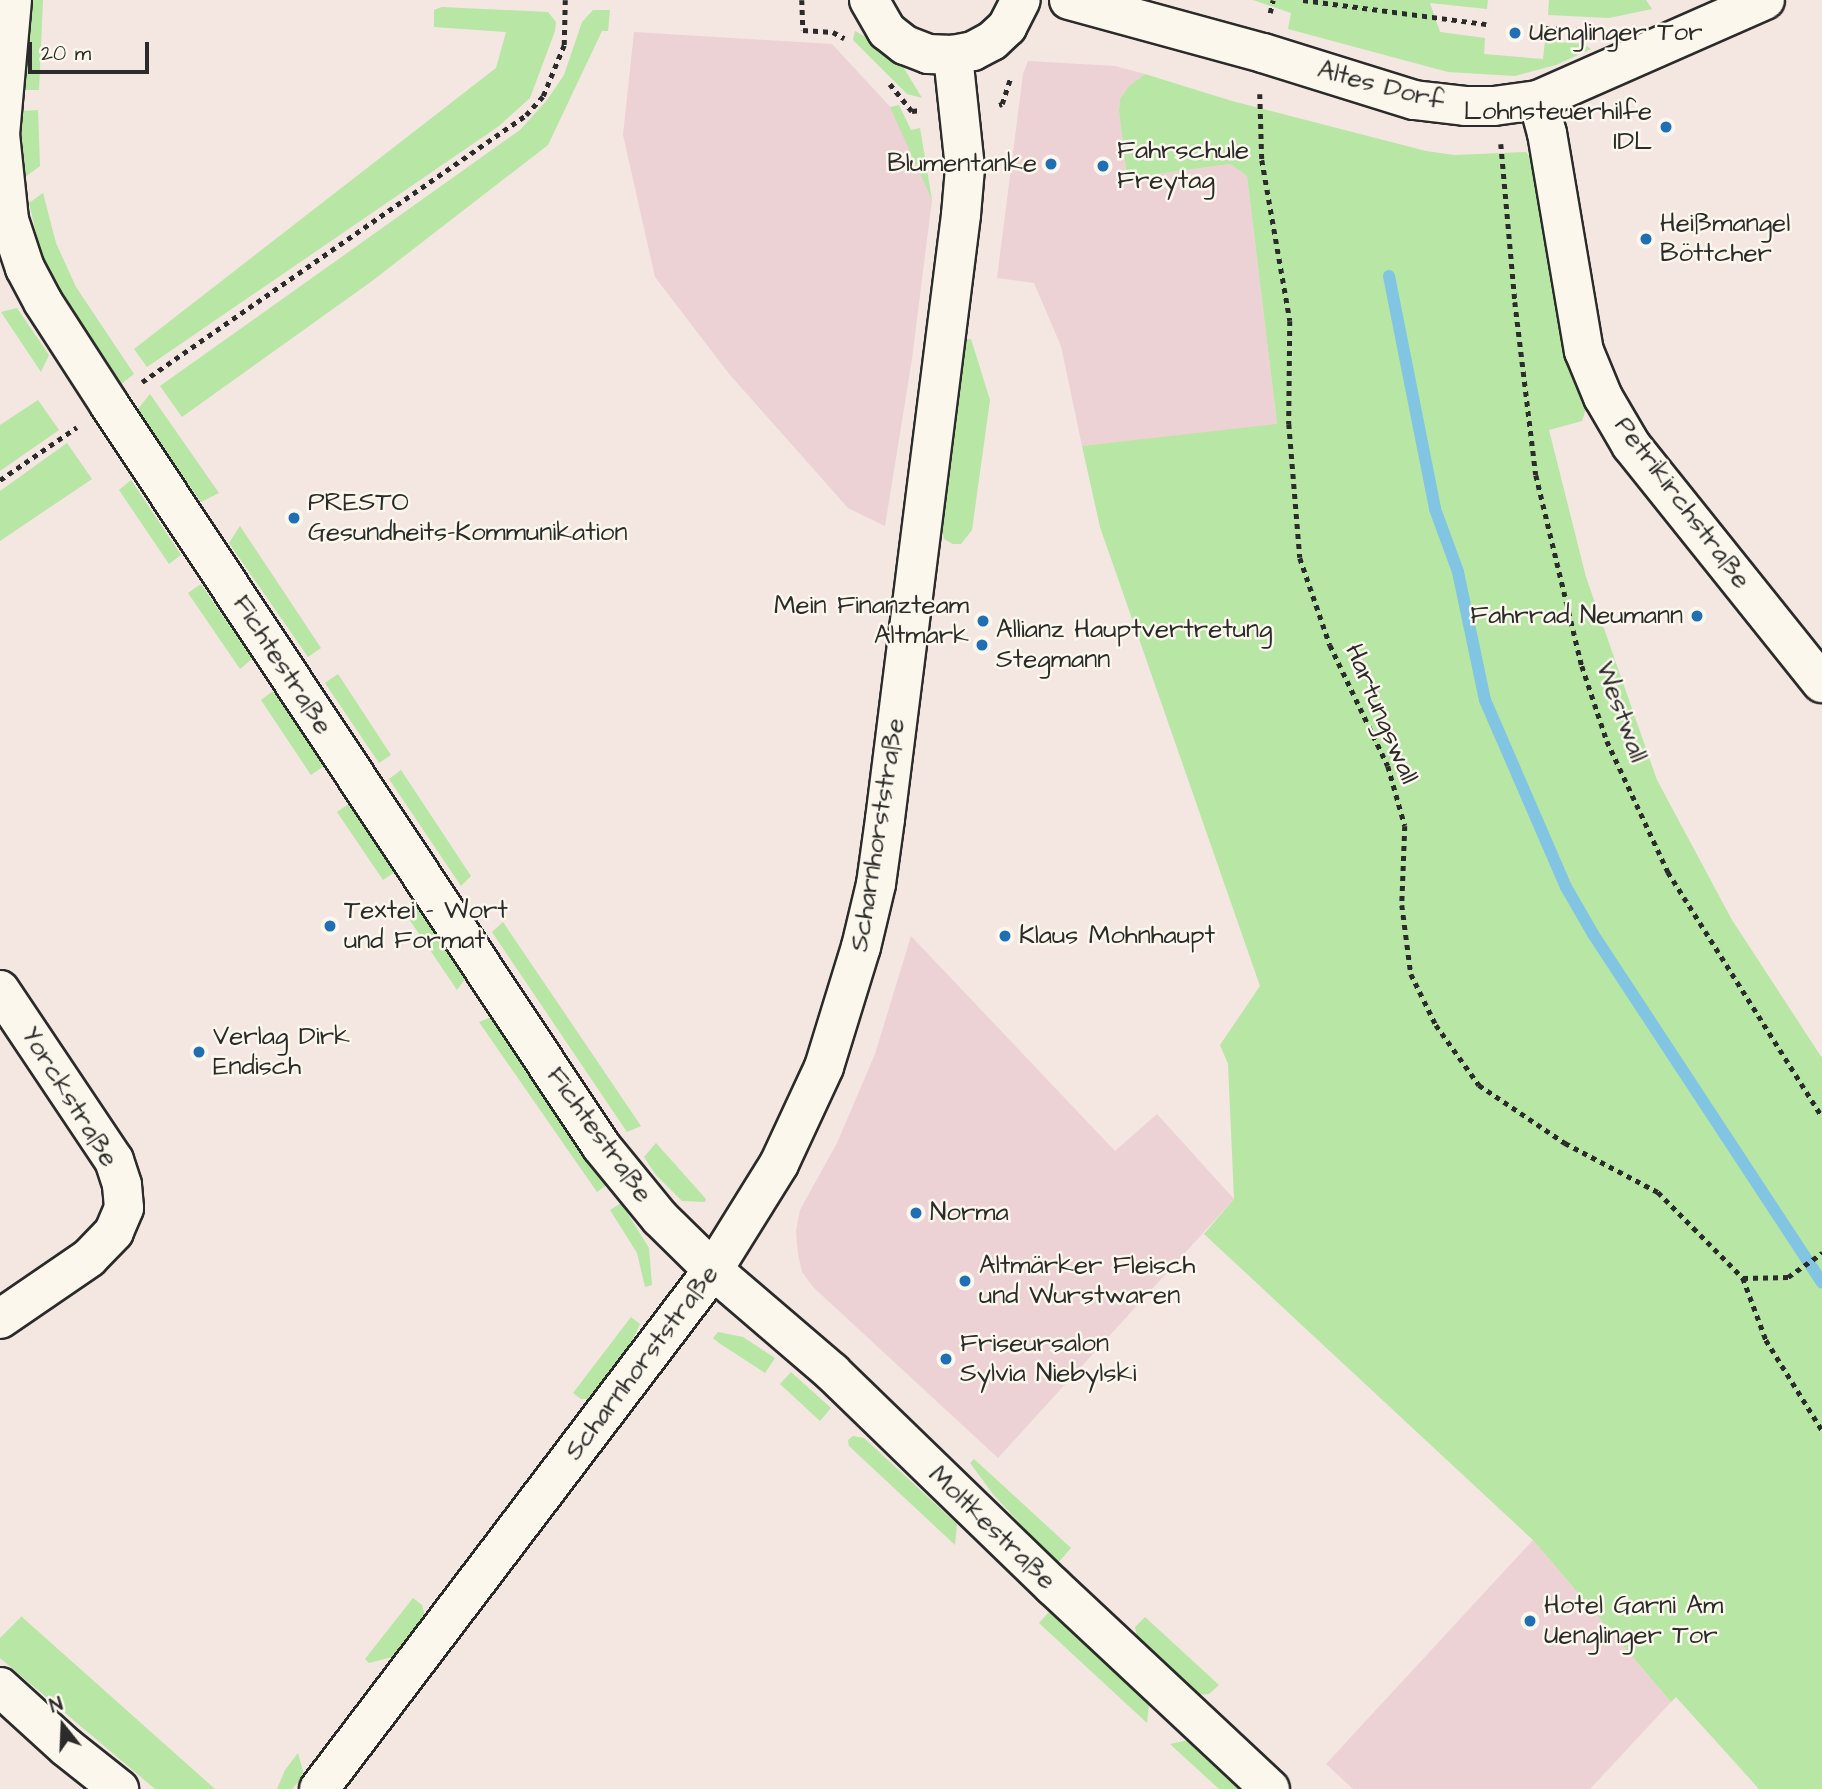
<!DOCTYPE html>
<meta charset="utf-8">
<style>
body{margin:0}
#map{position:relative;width:1822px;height:1789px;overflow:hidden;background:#f4e6e1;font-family:"Architects Daughter",sans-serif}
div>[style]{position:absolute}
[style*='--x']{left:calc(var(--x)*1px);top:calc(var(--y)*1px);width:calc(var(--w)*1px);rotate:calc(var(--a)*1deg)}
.built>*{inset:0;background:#ecd2d4}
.green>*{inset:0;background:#b7e6a5}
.stream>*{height:12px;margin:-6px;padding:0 6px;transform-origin:6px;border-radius:6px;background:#81c5e2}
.path>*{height:4.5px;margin-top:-2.25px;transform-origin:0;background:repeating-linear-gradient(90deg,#2b2b2b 0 5px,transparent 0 10px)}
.roads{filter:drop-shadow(2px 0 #2b2b2b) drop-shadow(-2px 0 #2b2b2b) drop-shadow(0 2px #2b2b2b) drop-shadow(0 -2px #2b2b2b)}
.street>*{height:38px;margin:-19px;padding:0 19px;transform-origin:19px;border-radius:19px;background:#fbf7ec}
.secondary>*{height:38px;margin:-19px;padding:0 19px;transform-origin:19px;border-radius:19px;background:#fbf7ec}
.dots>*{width:19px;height:19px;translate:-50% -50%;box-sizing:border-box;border:4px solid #fbf7ec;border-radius:50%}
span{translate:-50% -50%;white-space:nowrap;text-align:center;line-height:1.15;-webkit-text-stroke:5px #fbf7ec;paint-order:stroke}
.poi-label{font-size:26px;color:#2b2b2b}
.left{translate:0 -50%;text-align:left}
.right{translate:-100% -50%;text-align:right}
.street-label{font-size:26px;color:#2b2b2b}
.north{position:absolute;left:28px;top:1691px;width:70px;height:70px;-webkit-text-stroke:5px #fbf7ec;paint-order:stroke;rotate:342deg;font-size:19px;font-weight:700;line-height:28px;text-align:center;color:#2b2b2b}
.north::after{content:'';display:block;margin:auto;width:24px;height:32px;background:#2b2b2b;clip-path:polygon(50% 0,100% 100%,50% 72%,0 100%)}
.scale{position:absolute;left:28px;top:42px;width:121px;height:32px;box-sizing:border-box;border:4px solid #2b2b2b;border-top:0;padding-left:9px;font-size:21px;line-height:24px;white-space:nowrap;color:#2b2b2b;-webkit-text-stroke:5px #fbf7ec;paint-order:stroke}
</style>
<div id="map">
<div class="built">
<div style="clip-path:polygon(634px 32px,832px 44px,894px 111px,932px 200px,912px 359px,885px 526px,848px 508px,730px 375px,655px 277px,623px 135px)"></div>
<div style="clip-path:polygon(1028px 61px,1115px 66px,1145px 74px,1128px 87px,1120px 99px,1119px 111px,1127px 178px,1230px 164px,1247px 176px,1277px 425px,1082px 446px,1061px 346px,1034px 283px,997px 278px,1023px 74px)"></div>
<div style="clip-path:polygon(911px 936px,1115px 1151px,1157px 1114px,1234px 1199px,998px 1458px,813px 1287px,802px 1272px,798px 1254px,796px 1231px,800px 1210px,837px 1143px,875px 1054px)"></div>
<div style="clip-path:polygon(1533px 1540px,1671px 1702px,1590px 1789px,1353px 1789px,1326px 1764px)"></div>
</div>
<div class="green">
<div style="clip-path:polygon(26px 0,43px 0,39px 90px,21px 90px)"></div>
<div style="clip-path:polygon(1253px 0,1488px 0,1487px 9px,1430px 3px,1440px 32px,1485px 38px,1484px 54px,1543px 59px,1545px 41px,1584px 44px,1591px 49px,1556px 65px,1515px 76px,1448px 72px,1288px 29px,1291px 13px)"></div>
<div style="clip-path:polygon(1549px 0,1646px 0,1652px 9px,1609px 18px,1548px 15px)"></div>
<div style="clip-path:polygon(442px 7px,548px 12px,556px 22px,555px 31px,530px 98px,499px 126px,147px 367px,134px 349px,496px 68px,506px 32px,434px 27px,434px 10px)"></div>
<div style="clip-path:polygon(593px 10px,610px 10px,608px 31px,602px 31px,548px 145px,372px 281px,182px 417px,160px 386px,520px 130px,547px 100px,564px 75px,582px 22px)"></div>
<div style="clip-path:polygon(855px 31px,875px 42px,902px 65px,922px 98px,907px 94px,853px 40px)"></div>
<div style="clip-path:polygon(1145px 74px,1232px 101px,1426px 151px,1454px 155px,1526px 152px,1531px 159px,1587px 405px,1582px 421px,1549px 430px,1586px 577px,1657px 780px,1732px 920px,1822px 1058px,1822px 1789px,1759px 1789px,1676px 1697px,1671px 1702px,1533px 1540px,1204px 1234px,1234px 1199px,1228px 1064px,1220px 1045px,1260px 986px,1100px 527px,1082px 446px,1277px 424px,1247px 176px,1230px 164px,1127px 178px,1119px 111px,1120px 99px,1128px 87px)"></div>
<div style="clip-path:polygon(899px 105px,911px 130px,920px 128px,932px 200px,890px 107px)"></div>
<div style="clip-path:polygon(38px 110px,40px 166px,25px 177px,20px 111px)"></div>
<div style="clip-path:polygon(43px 193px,56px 243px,76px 287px,134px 374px,120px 385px,56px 289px,42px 258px,29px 203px)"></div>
<div style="clip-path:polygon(17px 308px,49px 355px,41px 372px,1px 312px)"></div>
<div style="clip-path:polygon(966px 339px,971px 339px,990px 400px,972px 530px,961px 544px,953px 544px,944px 539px,941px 527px)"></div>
<div style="clip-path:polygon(150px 394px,219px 493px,201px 502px,137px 410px)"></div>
<div style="clip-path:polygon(38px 400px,59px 430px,0 471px,0 425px)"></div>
<div style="clip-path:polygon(67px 443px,92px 479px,0 541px,0 491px)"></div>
<div style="clip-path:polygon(131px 480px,181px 555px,169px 564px,119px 490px)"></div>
<div style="clip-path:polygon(240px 526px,321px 648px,308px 657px,229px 543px)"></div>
<div style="clip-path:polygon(201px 584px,252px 659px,240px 669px,188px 593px)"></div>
<div style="clip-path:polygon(338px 674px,391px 755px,379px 763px,325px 683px)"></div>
<div style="clip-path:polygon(273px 691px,324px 766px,311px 775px,261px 700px)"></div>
<div style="clip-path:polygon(401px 770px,471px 876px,461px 886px,389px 779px)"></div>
<div style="clip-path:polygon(350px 803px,396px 871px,383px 880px,337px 812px)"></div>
<div style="clip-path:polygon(419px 906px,467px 976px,457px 990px,407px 916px)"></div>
<div style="clip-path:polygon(503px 922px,641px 1126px,627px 1132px,492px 932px)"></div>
<div style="clip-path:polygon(494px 1016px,608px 1184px,597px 1192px,479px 1022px)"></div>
<div style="clip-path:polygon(656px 1143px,706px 1199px,705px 1202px,682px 1201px,656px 1175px,644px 1157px)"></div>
<div style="clip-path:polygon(621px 1203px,649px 1248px,652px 1285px,645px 1287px,637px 1253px,610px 1210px)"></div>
<div style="clip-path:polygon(631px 1317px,640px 1324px,625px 1355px,592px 1399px,581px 1399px,573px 1393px)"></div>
<div style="clip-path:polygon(718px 1332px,743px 1337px,775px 1358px,765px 1373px,719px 1343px,713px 1338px)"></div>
<div style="clip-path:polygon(791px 1372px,831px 1408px,820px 1421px,780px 1384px)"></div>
<div style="clip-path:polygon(853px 1436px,864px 1438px,957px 1524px,955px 1545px,849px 1446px,848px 1440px)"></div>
<div style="clip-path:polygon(974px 1459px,1071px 1548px,1057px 1564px,993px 1494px,970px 1463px)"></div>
<div style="clip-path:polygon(413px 1598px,422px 1605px,425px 1616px,396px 1656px,369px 1663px,365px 1659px)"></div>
<div style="clip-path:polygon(1050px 1611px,1149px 1703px,1147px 1723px,1039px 1623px)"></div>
<div style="clip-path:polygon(22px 1616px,22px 1617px,215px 1789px,155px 1789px,0 1658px,0 1638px)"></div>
<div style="clip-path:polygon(1145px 1617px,1219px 1685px,1209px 1694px,1197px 1695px,1138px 1640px,1135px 1627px)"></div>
<div style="clip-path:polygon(1189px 1740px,1241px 1789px,1219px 1789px,1170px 1744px)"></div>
<div style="clip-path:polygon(298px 1753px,304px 1775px,292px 1789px,277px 1789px,285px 1770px)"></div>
</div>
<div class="stream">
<div style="--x:1389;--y:276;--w:237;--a:78.8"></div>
<div style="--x:1435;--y:509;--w:67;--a:69.9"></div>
<div style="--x:1458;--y:572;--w:131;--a:78.1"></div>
<div style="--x:1485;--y:700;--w:204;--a:66.6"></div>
<div style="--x:1566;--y:887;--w:54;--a:60.1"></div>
<div style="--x:1593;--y:934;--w:417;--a:56.7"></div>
</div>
<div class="path">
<div style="--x:802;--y:0;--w:30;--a:88"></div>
<div style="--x:803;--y:30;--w:30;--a:4"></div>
<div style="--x:833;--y:32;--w:13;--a:29"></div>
<div style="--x:1303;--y:0;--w:185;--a:7.5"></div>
<div style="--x:1270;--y:13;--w:13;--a:-77"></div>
<div style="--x:1546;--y:28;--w:48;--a:2.4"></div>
<div style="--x:890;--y:84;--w:35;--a:51"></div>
<div style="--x:912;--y:111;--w:9;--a:-6"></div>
<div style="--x:1260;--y:94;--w:66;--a:88.3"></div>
<div style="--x:1262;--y:160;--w:163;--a:80.1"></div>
<div style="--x:1290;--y:321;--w:103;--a:90.6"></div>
<div style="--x:1289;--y:424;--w:134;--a:85.3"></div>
<div style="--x:1300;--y:558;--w:92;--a:71"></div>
<div style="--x:1330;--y:645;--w:134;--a:64.4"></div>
<div style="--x:1388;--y:766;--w:62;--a:74.2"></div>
<div style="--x:1405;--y:826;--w:79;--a:92.2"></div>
<div style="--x:1402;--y:905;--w:70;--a:82.6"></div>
<div style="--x:1411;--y:974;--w:57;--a:63.9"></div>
<div style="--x:1436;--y:1025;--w:74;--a:54.4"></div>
<div style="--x:1479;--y:1085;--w:104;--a:34"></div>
<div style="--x:1565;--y:1143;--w:105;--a:27.8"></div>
<div style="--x:1658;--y:1192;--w:121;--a:45.3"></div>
<div style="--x:1743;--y:1278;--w:66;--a:69.6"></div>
<div style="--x:1766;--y:1340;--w:106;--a:58.1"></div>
<div style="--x:999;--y:105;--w:3;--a:-18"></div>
<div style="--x:1002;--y:104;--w:29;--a:-72"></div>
<div style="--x:1501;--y:144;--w:159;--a:84.9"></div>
<div style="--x:1515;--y:302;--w:174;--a:83.1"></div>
<div style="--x:1536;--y:475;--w:196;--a:76.5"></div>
<div style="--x:1582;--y:666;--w:79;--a:71.6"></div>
<div style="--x:1607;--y:741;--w:145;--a:65"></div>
<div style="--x:1668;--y:872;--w:289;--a:57.8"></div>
<div style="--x:142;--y:382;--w:468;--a:-34.8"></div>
<div style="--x:526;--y:115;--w:25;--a:-48"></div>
<div style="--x:543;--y:96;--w:55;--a:-67.6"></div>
<div style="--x:564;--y:45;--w:45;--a:-88.7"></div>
<div style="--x:0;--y:480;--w:93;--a:-34.5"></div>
<div style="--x:1743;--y:1278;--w:45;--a:-1.3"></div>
<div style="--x:1788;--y:1277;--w:42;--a:-35.2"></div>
</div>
<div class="roads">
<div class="street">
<div style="--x:12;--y:0;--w:135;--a:95.1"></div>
<div style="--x:0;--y:134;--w:86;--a:84"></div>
<div style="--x:9;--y:220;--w:51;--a:71.6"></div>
<div style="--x:25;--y:268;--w:38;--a:62"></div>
<div style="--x:43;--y:302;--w:121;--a:57.1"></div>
<div style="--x:109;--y:404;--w:890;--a:56.45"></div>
<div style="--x:601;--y:1146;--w:93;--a:50.7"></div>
<div style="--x:660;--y:1218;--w:74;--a:44.5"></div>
<div style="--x:713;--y:1270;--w:157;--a:40.6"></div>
<div style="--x:832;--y:1372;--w:308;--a:44.1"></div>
<div style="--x:1053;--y:1586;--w:297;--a:43.1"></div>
<div style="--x:1538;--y:100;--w:34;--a:75"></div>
<div style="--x:1547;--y:133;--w:221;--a:80.4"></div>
<div style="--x:1584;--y:351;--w:50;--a:67.6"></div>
<div style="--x:1603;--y:397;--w:56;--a:59.7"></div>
<div style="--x:1631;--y:445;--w:305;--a:51.3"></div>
<div style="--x:0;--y:990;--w:205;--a:56.2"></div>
<div style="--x:114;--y:1160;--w:26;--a:72"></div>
<div style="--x:122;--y:1185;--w:23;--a:85"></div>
<div style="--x:124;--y:1208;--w:26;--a:113"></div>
<div style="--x:114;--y:1232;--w:36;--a:134"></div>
<div style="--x:89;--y:1258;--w:108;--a:145.6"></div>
<div style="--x:0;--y:1687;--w:89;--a:42.3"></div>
<div style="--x:66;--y:1747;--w:68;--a:38.4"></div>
<div style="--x:319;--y:1789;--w:652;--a:-52.8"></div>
<div style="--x:713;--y:1270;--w:125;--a:-58.1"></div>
<div style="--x:779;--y:1164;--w:107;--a:-65.1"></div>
<div style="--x:824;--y:1067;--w:126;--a:-72.9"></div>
<div style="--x:861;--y:947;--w:65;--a:-76.6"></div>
<div style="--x:876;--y:884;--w:66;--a:-82.1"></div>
<div style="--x:885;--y:819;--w:609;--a:-82.83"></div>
<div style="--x:961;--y:215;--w:47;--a:-85.1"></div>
<div style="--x:965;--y:168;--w:114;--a:-96.1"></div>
</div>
<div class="secondary">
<div style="--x:869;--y:0;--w:36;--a:60"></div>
<div style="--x:887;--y:31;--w:23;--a:38"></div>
<div style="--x:905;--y:45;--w:25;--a:21"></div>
<div style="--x:928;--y:54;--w:25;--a:2"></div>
<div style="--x:953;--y:55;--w:20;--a:-11"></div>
<div style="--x:973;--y:51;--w:21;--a:-28"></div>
<div style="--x:992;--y:41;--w:21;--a:-43"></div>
<div style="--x:1007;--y:27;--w:30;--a:-63"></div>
<div style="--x:1069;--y:0;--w:201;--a:15.3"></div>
<div style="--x:1263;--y:53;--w:158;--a:17.3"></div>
<div style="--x:1414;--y:100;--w:51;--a:6.7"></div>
<div style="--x:1465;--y:106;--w:29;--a:0"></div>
<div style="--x:1494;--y:106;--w:44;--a:-7.8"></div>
<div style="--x:1538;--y:100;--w:248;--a:-23.8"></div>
</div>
</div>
<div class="dots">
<div style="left:1515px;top:33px;background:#1f6fb2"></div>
<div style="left:1666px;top:127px;background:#1f6fb2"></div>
<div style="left:1051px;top:164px;background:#1f6fb2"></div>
<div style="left:1103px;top:166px;background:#1f6fb2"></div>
<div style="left:1646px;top:239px;background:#1f6fb2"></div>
<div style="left:294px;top:518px;background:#1f6fb2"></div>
<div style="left:1697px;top:616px;background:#1f6fb2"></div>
<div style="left:983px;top:621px;background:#1f6fb2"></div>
<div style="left:982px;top:645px;background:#1f6fb2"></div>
<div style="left:330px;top:926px;background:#1f6fb2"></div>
<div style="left:1005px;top:936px;background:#1f6fb2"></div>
<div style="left:199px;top:1052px;background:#1f6fb2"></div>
<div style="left:916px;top:1213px;background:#1f6fb2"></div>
<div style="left:965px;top:1281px;background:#1f6fb2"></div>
<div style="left:946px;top:1359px;background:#1f6fb2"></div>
<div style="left:1530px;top:1621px;background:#1f6fb2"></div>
</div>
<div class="poi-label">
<span class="left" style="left:1529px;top:33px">Uenglinger Tor</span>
<span class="right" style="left:1652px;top:127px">Lohnsteuerhilfe<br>IDL</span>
<span class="left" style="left:1117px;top:166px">Fahrschule<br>Freytag</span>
<span class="right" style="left:1037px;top:164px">Blumentanke</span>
<span class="left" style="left:1660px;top:239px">Heißmangel<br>Böttcher</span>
<span class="left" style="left:308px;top:518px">PRESTO<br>Gesundheits-Kommunikation</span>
<span class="right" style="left:969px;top:621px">Mein Finanzteam<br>Altmark</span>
<span class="right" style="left:1683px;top:616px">Fahrrad Neumann</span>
<span class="left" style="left:996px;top:645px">Allianz Hauptvertretung<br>Stegmann</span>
<span class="left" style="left:344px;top:926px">Textei - Wort<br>und Format</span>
<span class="left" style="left:1019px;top:936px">Klaus Mohnhaupt</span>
<span class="left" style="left:213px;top:1052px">Verlag Dirk<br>Endisch</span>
<span class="left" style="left:930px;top:1213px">Norma</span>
<span class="left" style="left:979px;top:1281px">Altmärker Fleisch<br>und Wurstwaren</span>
<span class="left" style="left:960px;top:1359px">Friseursalon<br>Sylvia Niebylski</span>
<span class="left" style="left:1544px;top:1621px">Hotel Garni Am<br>Uenglinger Tor</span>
</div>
<div class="street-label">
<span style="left:1381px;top:86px;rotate:15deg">Altes Dorf</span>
<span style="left:1682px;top:503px;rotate:53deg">Petrikirchstraße</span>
<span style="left:282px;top:665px;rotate:57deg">Fichtestraße</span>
<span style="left:1621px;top:712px;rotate:70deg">Westwall</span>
<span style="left:1381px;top:714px;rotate:67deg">Hartungswall</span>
<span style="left:878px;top:835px;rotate:-81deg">Scharnhorststraße</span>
<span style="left:69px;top:1097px;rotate:58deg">Yorckstraße</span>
<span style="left:599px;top:1135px;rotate:54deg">Fichtestraße</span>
<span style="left:642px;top:1363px;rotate:-53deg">Scharnhorststraße</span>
<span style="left:992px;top:1528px;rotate:44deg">Moltkestraße</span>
</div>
<div class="north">N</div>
<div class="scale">20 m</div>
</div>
